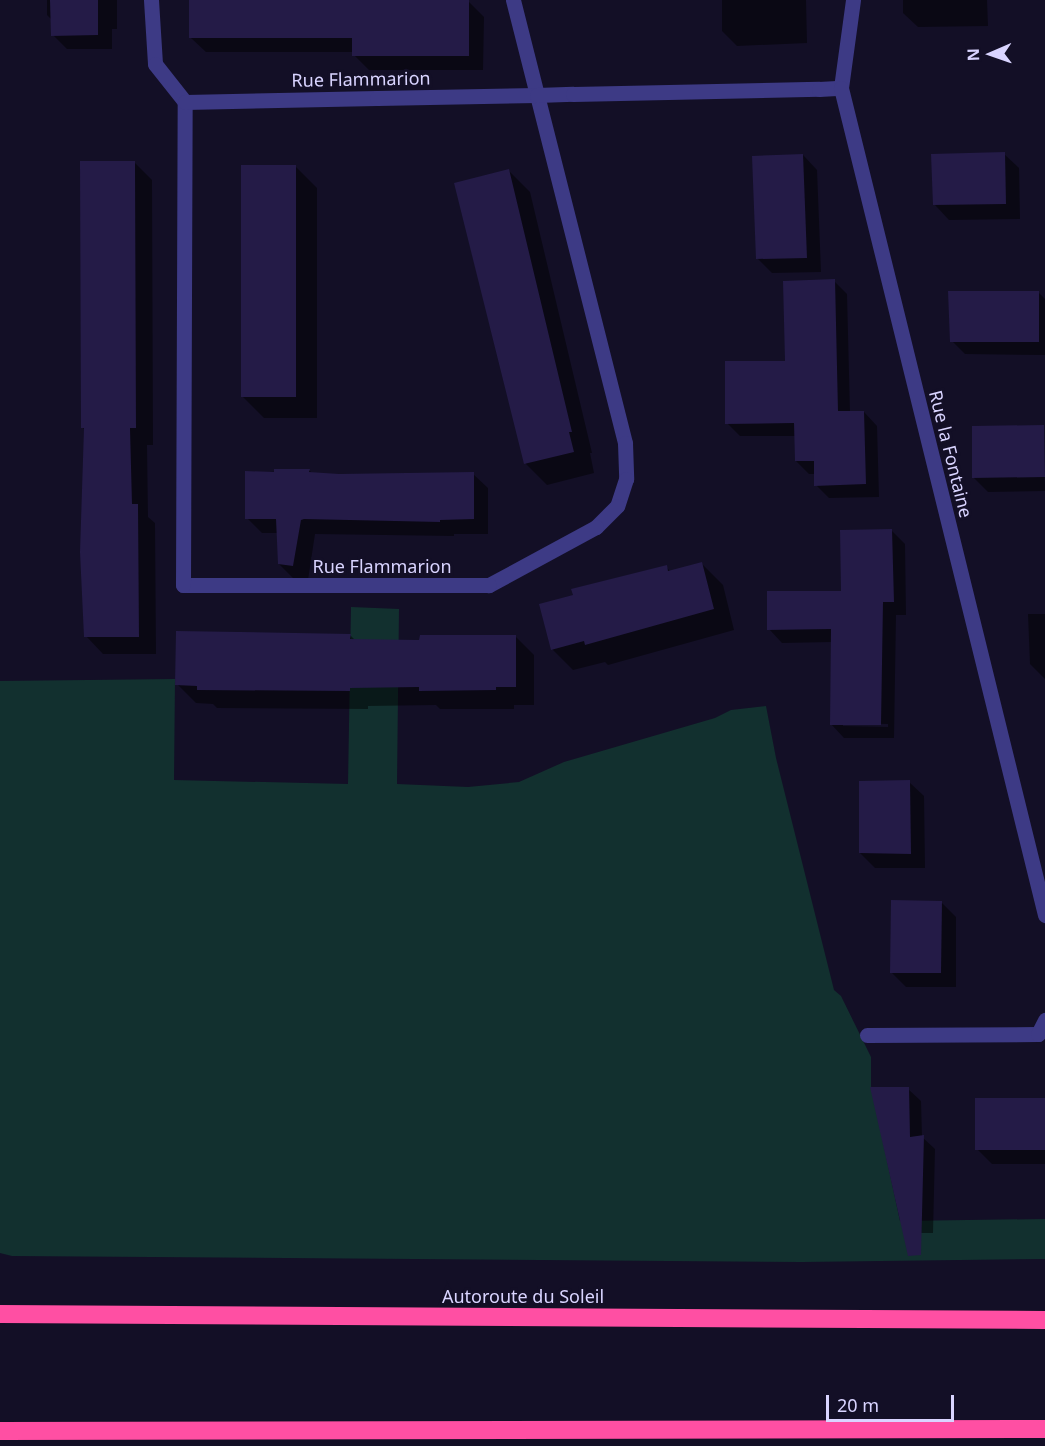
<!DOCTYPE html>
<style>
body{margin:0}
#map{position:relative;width:1045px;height:1446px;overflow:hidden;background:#130f26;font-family:"Noto Sans",sans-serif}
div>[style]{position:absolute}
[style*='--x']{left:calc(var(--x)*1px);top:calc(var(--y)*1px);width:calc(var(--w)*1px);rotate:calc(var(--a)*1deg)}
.green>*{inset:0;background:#12302f}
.shadow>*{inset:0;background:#0007}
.building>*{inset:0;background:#241b47}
.lane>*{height:15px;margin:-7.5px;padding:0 7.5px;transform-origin:7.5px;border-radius:7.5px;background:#3d3a85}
.street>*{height:15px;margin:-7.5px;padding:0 7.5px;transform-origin:7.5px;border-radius:7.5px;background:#3d3a85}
.highway>*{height:18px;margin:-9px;padding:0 9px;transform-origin:9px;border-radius:9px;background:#ff4fa3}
span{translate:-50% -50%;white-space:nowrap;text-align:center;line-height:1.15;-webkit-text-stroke:6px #130f26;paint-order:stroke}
.street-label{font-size:18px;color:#d9d4ff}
.north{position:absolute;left:961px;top:24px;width:60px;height:60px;-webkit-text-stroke:4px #130f26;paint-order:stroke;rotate:268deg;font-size:16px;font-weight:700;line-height:24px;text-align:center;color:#d9d4ff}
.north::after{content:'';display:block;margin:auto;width:21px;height:27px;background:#d9d4ff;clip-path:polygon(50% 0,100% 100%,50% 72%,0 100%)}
.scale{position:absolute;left:826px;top:1395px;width:128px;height:27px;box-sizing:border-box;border:3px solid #d9d4ff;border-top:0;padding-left:8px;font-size:18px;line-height:21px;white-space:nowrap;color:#d9d4ff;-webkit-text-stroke:4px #130f26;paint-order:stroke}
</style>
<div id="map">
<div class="green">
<div style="clip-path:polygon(351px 607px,399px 609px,397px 784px,468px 787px,519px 782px,564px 762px,715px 718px,731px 710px,766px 706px,776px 758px,834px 990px,841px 996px,871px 1057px,871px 1086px,900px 1221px,1045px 1219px,1045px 1259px,802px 1262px,12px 1256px,0 1253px,0 681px,175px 679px,174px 780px,348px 784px)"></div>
</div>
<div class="shadow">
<div style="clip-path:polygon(47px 0,117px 0,117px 29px,112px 29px,112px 49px,67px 49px,53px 35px,52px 20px,47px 15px)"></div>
<div style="clip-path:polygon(191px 0,469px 2px,484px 17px,483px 70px,369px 70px,354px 55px,354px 52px,206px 52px,191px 38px)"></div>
<div style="clip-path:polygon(722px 0,806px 0,807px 43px,737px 46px,722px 31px)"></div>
<div style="clip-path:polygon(903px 0,987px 0,988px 26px,918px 27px,903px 13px)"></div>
<div style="clip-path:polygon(1004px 154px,1019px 168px,1020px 219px,949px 220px,935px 205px)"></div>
<div style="clip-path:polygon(803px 155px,817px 170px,821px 272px,772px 273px,757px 258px)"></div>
<div style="clip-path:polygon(135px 163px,152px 180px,153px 445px,147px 445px,148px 517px,155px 523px,156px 654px,103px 654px,86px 636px,86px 431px,82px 427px)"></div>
<div style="clip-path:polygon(296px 167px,317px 188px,317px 418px,264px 418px,243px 397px)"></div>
<div style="clip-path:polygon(508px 170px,530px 192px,592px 453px,590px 453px,594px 473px,547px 485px,526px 464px,456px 184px)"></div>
<div style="clip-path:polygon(834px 281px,847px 294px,850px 413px,864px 412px,877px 426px,879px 497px,829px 498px,816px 485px,815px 474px,809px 474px,796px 461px,796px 436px,740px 436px,727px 423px,786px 362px)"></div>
<div style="clip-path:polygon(1038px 292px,1045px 299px,1045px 355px,965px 354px,952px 341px)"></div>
<div style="clip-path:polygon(1044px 427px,1045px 491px,988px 492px,973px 477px)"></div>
<div style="clip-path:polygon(309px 470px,313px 474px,339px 475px,473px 474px,488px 488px,488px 534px,454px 534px,454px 536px,315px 534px,308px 580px,294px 579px,279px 564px,278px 533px,262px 533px,247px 518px,247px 473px)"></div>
<div style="clip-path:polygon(evenodd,892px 531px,905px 544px,906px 615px,896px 615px,894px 738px,844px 738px,831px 724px,832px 642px,782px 643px,769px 629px,843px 592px,892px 531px,843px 723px,888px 724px,888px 727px,843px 726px,843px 723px)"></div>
<div style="clip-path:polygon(702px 564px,723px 585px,734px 630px,608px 665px,605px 662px,573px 670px,552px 649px,666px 567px,671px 572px)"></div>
<div style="clip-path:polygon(1028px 614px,1045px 614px,1045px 679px,1030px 664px)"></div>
<div style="clip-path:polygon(350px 635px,356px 641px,420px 642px,515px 636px,534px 655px,534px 705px,514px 705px,514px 709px,440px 709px,436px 705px,368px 706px,368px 709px,217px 708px,213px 704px,196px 703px,177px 684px)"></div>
<div style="clip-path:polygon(909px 782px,924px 796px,925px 868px,875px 868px,860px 853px)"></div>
<div style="clip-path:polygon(941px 902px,956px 917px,956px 987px,906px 987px,892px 973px)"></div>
<div style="clip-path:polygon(908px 1089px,921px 1101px,922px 1137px,935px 1149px,933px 1233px,914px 1233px,902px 1221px)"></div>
<div style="clip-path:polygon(1045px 1099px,1045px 1164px,992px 1164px,977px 1149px)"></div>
</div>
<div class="building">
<div style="clip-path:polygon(50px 0,98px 0,98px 35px,51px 36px)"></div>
<div style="clip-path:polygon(189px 0,469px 0,469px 56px,352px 56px,352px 38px,189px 38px)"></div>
<div style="clip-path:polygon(1005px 152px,1006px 204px,933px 205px,931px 154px)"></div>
<div style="clip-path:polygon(803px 154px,807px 258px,756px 259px,752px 156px)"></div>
<div style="clip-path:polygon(80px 161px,135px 161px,136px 428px,130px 428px,132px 504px,138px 504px,139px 637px,84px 637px,80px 552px,84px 428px,81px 428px)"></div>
<div style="clip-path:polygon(241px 165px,296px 165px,296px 397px,241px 397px)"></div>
<div style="clip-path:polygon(509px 169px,572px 432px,569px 432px,574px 452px,524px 464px,454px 183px)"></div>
<div style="clip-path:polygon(835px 279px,838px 411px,864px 411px,866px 484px,814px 486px,814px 461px,795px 461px,794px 423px,725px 424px,725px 361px,785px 361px,783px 281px)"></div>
<div style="clip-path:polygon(948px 291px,1039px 291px,1039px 342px,950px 342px)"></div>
<div style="clip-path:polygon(1044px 425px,1045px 477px,972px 478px,972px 426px)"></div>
<div style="clip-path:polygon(274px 469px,310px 469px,309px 472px,339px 474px,474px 472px,474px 519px,440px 520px,440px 522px,304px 519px,301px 520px,293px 566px,278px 564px,276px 519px,245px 519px,245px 471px,274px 472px)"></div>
<div style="clip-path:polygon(892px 529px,894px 602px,883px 602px,881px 725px,830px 725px,831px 629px,767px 630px,767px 591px,841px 591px,840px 530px)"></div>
<div style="clip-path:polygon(702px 562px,714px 609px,585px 645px,584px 641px,551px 650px,539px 604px,573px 595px,571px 589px,667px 565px,668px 571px)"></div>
<div style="clip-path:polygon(176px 631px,351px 634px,350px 639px,419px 640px,420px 635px,516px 635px,516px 687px,496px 687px,496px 690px,419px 691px,419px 687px,350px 688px,350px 691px,197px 690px,197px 686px,175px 685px)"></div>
<div style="clip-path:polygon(910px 780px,911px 854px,859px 853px,859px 781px)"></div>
<div style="clip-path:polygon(891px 900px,942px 901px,941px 973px,890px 973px)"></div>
<div style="clip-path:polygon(870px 1087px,909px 1087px,910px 1137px,924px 1135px,921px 1255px,908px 1256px)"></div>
<div style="clip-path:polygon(975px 1098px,1045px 1098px,1045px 1150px,975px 1150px)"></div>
</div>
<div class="lane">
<div style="--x:867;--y:1035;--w:171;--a:-0.3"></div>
<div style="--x:1038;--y:1034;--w:16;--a:-63"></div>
</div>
<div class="street">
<div style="--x:151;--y:0;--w:64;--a:86.4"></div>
<div style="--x:155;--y:64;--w:48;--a:51.7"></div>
<div style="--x:513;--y:0;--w:98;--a:75.8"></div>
<div style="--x:537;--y:95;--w:359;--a:75.8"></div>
<div style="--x:625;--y:443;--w:36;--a:88"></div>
<div style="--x:626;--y:479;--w:28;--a:108"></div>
<div style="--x:617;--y:506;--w:30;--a:135"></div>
<div style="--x:596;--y:527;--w:122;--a:151.5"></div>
<div style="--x:489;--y:585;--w:306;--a:180"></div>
<div style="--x:183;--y:585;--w:483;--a:-89.8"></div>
<div style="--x:185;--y:102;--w:192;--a:-1.2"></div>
<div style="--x:377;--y:98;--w:160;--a:-1.1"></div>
<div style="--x:537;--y:95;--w:36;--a:-2"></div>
<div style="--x:573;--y:94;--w:246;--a:-1.2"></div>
<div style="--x:819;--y:89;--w:22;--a:-3"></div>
<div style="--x:853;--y:0;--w:89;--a:97.8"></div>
<div style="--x:841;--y:88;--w:852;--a:76.14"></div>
</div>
<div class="highway">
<div style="--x:0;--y:1314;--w:1045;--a:0.33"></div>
<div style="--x:0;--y:1431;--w:1045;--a:-0.11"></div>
</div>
<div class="street-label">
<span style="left:361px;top:79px;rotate:-1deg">Rue Flammarion</span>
<span style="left:951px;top:454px;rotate:76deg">Rue la Fontaine</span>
<span style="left:382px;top:566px">Rue Flammarion</span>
<span style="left:523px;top:1296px">Autoroute du Soleil</span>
</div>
<div class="north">N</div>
<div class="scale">20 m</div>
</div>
